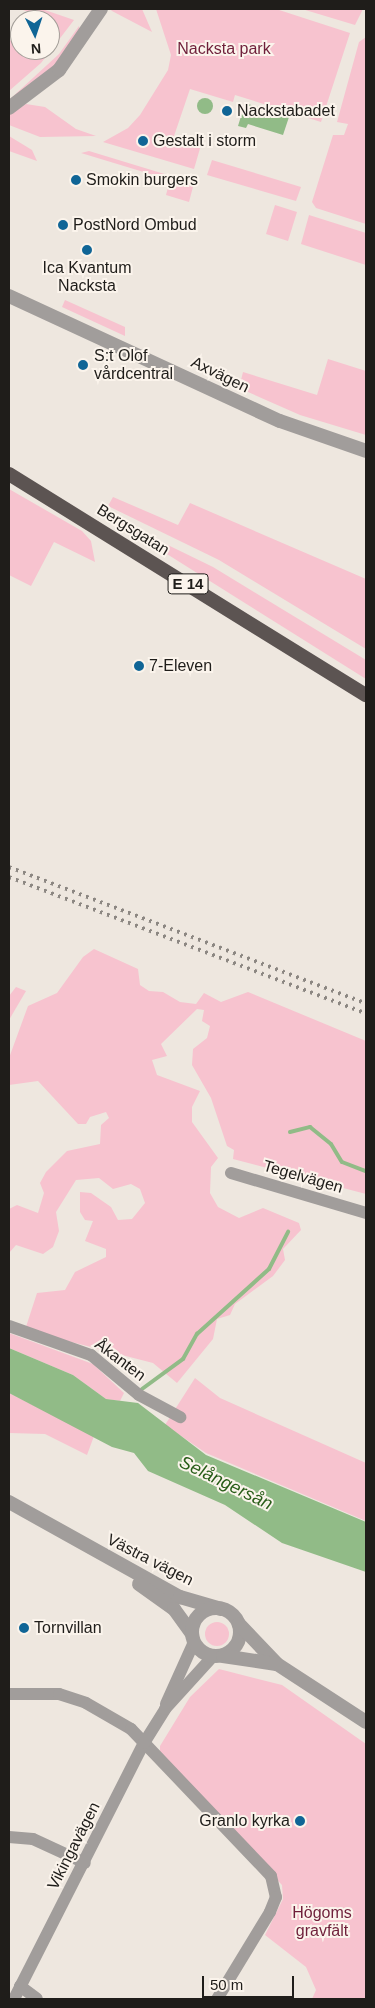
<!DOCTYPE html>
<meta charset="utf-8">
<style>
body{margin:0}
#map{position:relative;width:375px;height:2008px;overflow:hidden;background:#eee7df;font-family:Helvetica,sans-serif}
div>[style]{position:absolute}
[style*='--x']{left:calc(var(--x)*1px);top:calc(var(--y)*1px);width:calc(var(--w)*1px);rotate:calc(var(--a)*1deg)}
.green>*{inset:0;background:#f7c3cf}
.round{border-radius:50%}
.water>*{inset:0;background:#91bb87}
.stream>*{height:4px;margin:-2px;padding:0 2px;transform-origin:2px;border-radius:2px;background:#91bb87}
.minor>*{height:12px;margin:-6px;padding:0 6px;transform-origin:6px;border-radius:6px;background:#a19d9b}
.tertiary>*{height:14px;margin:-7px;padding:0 7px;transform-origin:7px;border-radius:7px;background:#a19d9b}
.tertiary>.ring{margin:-7px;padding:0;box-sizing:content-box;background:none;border:14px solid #a19d9b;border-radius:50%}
.trunk>*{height:14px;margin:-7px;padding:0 7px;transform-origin:7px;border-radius:7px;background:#5c5452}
.rail>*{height:4px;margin-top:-2px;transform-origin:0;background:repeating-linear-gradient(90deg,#8c8782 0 2.5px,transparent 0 7.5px)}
.dots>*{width:14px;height:14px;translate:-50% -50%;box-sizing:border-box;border:2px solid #fbf4ec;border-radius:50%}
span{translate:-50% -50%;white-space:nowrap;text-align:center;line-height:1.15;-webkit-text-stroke:4px #fbf4ec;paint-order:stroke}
.shield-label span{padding:1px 4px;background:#fbf4ec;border:1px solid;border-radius:4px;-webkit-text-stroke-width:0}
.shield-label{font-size:15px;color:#1f1d1a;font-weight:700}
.park-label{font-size:16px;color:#6f1f3a}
.poi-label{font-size:16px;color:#1f1d1a}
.left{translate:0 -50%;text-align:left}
.right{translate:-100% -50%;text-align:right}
.street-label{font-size:16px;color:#1f1d1a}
.water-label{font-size:18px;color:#285d18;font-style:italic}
.frame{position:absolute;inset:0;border:10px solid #1f1d1a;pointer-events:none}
.north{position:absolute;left:10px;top:10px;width:50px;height:50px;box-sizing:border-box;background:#fbf4ec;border:1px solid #a39e98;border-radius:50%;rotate:176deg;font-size:14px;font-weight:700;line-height:20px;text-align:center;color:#1f1d1a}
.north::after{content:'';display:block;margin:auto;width:18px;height:22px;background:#106596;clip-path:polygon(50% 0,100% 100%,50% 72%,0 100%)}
.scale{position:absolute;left:202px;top:1976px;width:92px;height:22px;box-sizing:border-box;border:2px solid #1f1d1a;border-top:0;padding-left:6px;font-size:15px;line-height:18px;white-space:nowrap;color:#1f1d1a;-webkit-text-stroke:4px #fbf4ec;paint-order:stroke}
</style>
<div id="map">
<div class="green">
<div style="clip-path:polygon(20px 9px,42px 9px,74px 20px,41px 63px,9px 91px,9px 40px,20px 44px,20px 50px,50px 50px,53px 20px)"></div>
<div style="clip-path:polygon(110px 9px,142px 9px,152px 32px,112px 11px)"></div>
<div style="clip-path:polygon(156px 9px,276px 9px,350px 33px,321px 122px,235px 95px,233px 102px,190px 89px,174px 136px,201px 145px,194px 169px,103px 142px,128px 128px,140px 115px,168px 70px,171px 55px)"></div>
<div style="clip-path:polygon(302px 9px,363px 9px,355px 25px)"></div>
<div style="clip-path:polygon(79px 26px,80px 32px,62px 57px,39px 80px,9px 100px,59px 54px)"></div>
<div style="clip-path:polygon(366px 37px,366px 224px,316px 208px,312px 202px,333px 135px,344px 135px,348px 124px,337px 122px,359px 42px)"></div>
<div style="clip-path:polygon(26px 104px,45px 107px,76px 129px,96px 136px,40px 137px,9px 125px,9px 115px)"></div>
<div style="clip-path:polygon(9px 136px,32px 150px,37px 161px,9px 151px)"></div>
<div style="clip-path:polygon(89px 151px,194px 183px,189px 202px,166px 195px,170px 180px,81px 153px)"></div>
<div style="clip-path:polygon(212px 160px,301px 187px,296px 201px,207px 175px)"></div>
<div style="clip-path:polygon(275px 205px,297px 212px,288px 241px,266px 234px)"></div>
<div style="clip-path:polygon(309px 215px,366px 233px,366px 265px,301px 244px)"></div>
<div style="clip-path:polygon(65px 300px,125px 327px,125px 336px,62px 307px)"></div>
<div style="clip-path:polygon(328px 359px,366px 371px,366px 435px,300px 415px,239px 388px,243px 372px,317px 395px)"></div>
<div style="clip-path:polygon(9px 489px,82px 531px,91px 541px,95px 562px,54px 542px,31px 586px,9px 575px)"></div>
<div style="clip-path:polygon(113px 497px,178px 525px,190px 503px,366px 579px,366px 649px,219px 560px,108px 506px)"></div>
<div style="clip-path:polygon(100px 512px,213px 567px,366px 660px,366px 679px)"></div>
<div style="clip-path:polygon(94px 949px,138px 969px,140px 985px,149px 991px,163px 992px,180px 1002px,196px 1004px,204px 993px,221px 1002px,248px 992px,366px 1041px,366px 1194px,233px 1159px,234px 1150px,227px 1146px,211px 1098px,192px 1065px,193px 1049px,207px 1038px,210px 1026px,202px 1021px,204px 1010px,197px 1009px,161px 1044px,167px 1056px,152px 1060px,157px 1075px,200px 1091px,192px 1107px,192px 1122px,218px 1158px,211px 1167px,210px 1193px,218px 1207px,239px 1218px,263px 1208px,299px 1223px,301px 1230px,283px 1249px,285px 1260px,273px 1276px,235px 1304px,230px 1315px,217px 1319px,213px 1339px,177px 1383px,153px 1363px,25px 1330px,37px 1293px,65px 1290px,75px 1272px,106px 1257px,106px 1249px,85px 1241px,93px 1221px,85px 1220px,80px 1212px,80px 1192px,91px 1193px,111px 1207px,118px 1220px,132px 1219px,145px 1203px,140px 1189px,131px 1184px,113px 1189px,99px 1178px,76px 1180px,56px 1212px,59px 1231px,53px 1247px,43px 1254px,16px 1245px,9px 1253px,9px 1209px,17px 1205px,38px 1213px,44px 1193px,40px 1183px,46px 1172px,67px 1151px,100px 1144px,101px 1125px,109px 1118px,106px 1112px,90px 1117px,86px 1124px,78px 1124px,38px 1081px,9px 1085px,9px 1058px,28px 1006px,57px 993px,83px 957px)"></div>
<div style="clip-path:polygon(16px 987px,26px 991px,9px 1020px,9px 996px)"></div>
<div style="clip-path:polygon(9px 1333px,93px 1364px,124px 1393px,120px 1401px,106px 1399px,73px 1375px,9px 1348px)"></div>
<div style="clip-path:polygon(195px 1378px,220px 1398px,366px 1463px,366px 1521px,206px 1453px,165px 1425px)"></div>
<div style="clip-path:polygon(9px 1393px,94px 1436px,87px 1455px,45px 1434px,9px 1433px)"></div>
<div class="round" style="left:205px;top:1622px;width:24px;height:24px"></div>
<div style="clip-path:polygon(219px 1669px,282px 1685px,366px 1744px,366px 1999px,312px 1999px,316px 1990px,306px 1967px,265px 1935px,283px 1899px,282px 1885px,160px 1758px,160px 1746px,190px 1697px)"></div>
</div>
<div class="water">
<div class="round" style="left:197px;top:98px;width:16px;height:16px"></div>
<div style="clip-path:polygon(245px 103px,289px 117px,283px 135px,248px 124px,246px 128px,238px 126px)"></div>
<div style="clip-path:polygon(9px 1348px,73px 1375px,106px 1399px,138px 1403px,206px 1455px,366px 1522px,366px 1572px,282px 1543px,225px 1505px,148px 1471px,134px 1453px,112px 1447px,9px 1393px)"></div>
</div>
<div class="stream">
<div style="--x:290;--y:1132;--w:21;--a:-14"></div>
<div style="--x:310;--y:1127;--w:27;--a:39"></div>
<div style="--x:331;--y:1144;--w:21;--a:59"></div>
<div style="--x:342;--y:1162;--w:26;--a:21"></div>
<div style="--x:142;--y:1389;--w:51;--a:-36.2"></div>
<div style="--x:183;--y:1359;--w:29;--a:-61"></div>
<div style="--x:197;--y:1334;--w:97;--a:-42.1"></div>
<div style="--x:269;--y:1269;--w:42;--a:-62.8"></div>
</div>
<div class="minor">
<div style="--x:231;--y:1173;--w:141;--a:16.5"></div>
<div style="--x:9;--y:1326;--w:87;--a:19.5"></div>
<div style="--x:91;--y:1355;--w:62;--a:39.8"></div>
<div style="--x:139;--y:1395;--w:47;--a:28.2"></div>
<div style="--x:9;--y:1694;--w:50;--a:0"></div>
<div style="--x:59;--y:1694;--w:28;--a:18"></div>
<div style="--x:86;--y:1703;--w:52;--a:30"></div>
<div style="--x:131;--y:1729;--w:203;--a:46.4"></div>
<div style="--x:271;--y:1876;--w:22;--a:77"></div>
<div style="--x:276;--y:1897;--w:16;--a:112"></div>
<div style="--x:270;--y:1912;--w:102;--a:121.3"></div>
<div style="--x:166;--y:1704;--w:68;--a:-65.7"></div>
<div style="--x:9;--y:1837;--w:24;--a:5"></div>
<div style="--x:33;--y:1839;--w:57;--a:24.8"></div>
<div style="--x:20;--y:1986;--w:21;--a:37"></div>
<div style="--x:14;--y:1999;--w:287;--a:-63.1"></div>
<div style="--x:144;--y:1743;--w:40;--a:-58"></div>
<div style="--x:165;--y:1709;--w:72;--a:-47.8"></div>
</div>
<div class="tertiary">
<div style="--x:9;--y:108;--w:63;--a:-37.2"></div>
<div style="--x:59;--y:70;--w:74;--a:-55.5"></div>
<div style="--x:9;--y:296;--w:298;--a:24.8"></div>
<div style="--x:280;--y:421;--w:91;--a:19.2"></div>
<div style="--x:9;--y:1502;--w:196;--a:29.1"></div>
<div style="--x:180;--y:1597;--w:43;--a:16.3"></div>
<div style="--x:139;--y:1584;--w:43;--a:35.5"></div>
<div style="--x:174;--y:1609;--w:31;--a:54"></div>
<div class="ring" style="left:192px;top:1608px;width:34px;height:34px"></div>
<div style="--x:239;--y:1624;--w:55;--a:46.5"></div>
<div style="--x:277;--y:1664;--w:106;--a:33.1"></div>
<div style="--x:223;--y:1656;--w:54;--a:8.6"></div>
</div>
<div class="trunk">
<div style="--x:9;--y:474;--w:420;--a:31.8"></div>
</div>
<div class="rail">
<div style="--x:9;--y:867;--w:382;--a:20.9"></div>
<div style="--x:9;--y:877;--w:382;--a:20.9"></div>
</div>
<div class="dots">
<div style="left:227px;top:111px;background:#106596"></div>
<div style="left:143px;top:141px;background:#106596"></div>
<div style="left:76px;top:180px;background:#106596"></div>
<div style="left:63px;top:225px;background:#106596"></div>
<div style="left:87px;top:250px;background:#106596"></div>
<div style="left:83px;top:365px;background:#106596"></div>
<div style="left:139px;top:666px;background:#106596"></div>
<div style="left:24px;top:1628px;background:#106596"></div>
<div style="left:300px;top:1821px;background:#106596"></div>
</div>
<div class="shield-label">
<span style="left:188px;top:584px">E 14</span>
</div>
<div class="park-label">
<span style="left:224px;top:49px">Nacksta park</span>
<span style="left:322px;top:1922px">Högoms<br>gravfält</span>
</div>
<div class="poi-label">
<span class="left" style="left:237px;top:111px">Nackstabadet</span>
<span class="left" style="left:153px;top:141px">Gestalt i storm</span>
<span class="left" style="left:86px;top:180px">Smokin burgers</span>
<span class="left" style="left:73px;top:225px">PostNord Ombud</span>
<span style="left:87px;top:277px">Ica Kvantum<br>Nacksta</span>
<span class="left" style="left:94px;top:365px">S:t Olof<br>vårdcentral</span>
<span class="left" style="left:149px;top:666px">7-Eleven</span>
<span class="left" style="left:34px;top:1628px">Tornvillan</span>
<span class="right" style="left:290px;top:1821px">Granlo kyrka</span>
</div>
<div class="street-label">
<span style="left:220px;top:375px;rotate:26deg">Axvägen</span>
<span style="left:133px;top:530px;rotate:32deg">Bergsgatan</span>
<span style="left:303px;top:1177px;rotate:16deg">Tegelvägen</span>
<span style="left:120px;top:1360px;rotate:37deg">Åkanten</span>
<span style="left:150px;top:1560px;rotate:27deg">Västra vägen</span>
<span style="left:74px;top:1846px;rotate:-63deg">Vikingavägen</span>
</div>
<div class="water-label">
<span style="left:226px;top:1483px;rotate:26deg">Selångersån</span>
</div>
<div class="frame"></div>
<div class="north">N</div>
<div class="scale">50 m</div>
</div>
